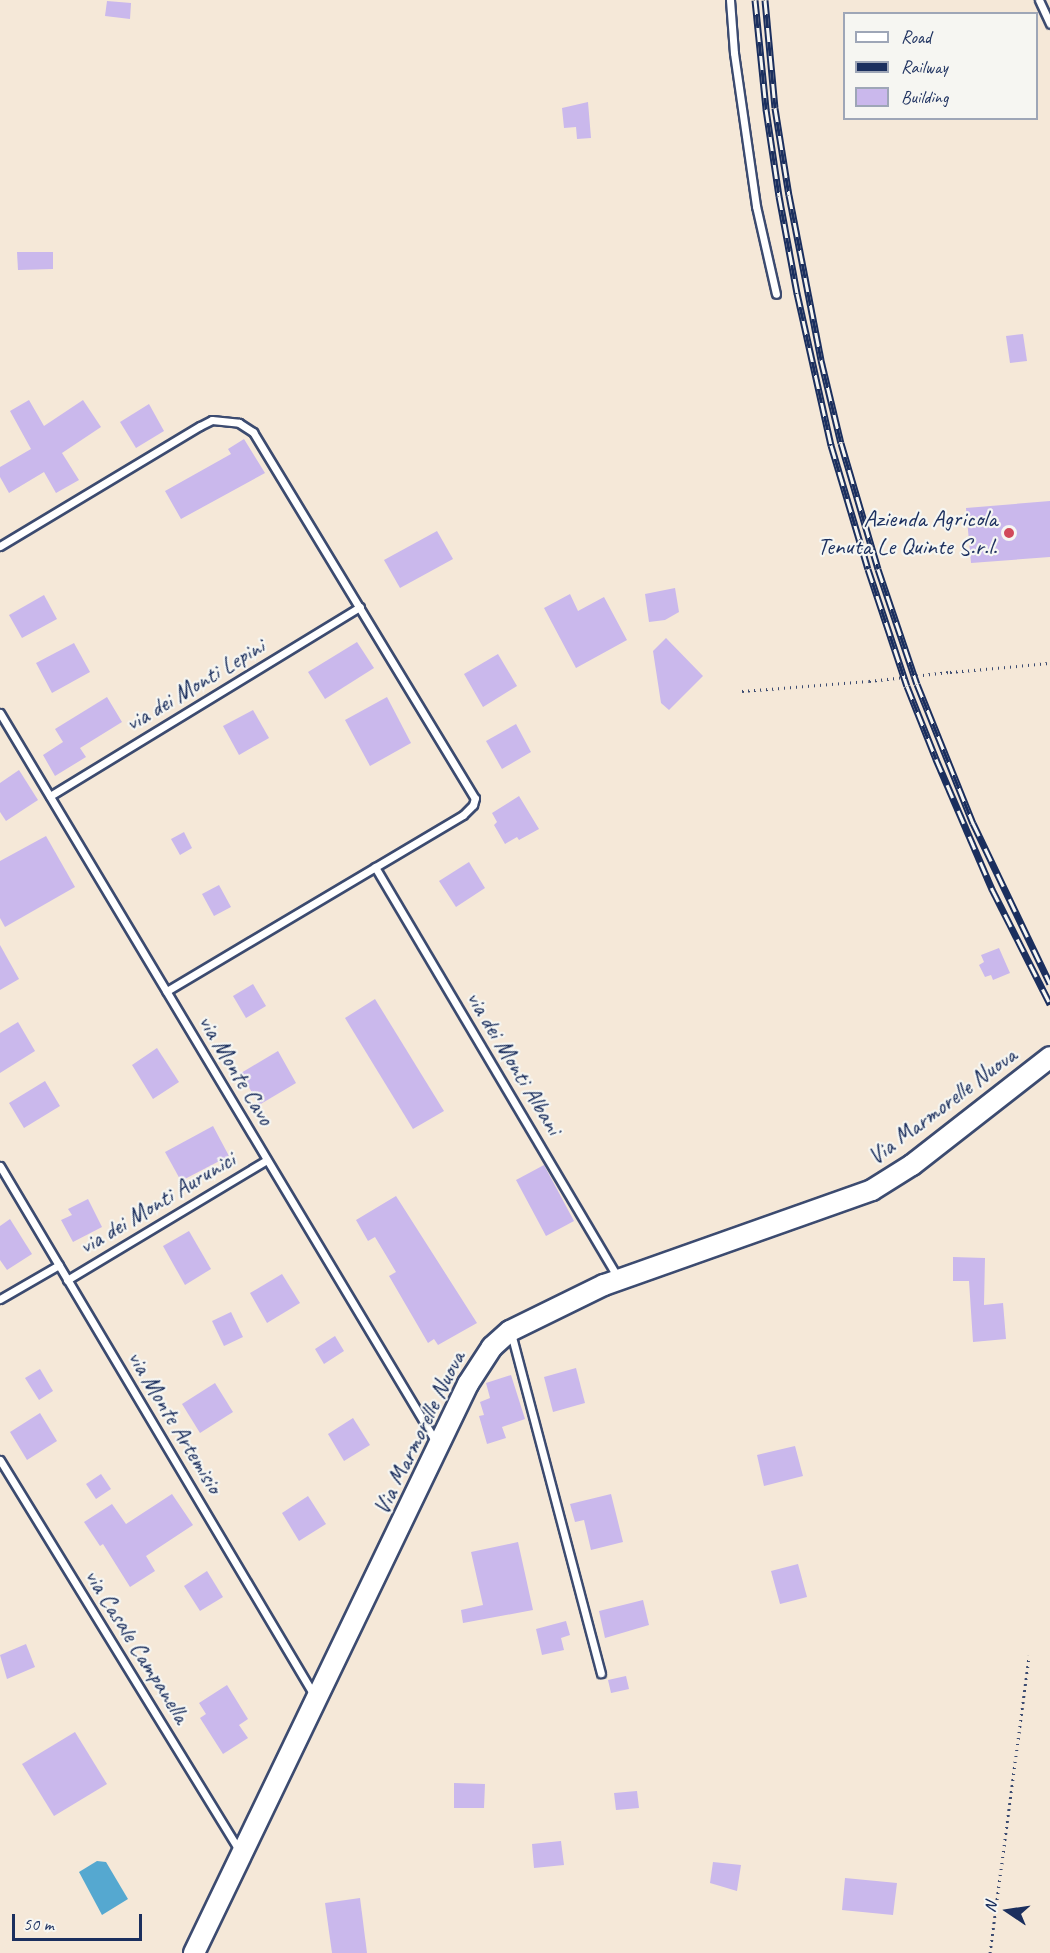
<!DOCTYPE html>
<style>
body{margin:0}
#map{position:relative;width:1050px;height:1953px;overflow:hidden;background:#f5e8d8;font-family:Caveat,sans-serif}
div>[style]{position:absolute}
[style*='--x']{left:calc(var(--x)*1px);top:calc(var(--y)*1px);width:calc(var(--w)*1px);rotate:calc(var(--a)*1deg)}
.water>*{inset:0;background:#55a8d0}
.building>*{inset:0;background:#cab8ec}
.path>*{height:3px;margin-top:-1.5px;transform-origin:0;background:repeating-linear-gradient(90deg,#3c4b70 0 1.5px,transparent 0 6px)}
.roads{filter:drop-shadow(2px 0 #3c4b70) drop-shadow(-2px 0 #3c4b70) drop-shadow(0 2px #3c4b70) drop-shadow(0 -2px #3c4b70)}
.lane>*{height:7px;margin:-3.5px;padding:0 3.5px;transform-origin:3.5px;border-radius:3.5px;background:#fff}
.secondary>*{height:20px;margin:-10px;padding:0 10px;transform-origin:10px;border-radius:10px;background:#fff}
.rail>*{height:7px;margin-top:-3.5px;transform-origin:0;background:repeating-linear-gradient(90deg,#f6f6f2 0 14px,#1b2f5e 0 28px);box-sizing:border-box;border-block:2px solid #1b2f5e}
.path-bridge>*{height:3px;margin-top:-1.5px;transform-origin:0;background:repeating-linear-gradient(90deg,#3c4b70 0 1.5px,transparent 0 6px)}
.dots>*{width:16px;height:16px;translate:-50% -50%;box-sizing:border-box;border:3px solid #f6f6f2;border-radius:50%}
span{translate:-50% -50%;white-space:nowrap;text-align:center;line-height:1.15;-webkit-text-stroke:4.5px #f6f6f2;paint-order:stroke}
.poi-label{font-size:24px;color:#1b2f5e}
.right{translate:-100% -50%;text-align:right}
.street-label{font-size:24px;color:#1b2f5e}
.legend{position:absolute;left:843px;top:12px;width:195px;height:108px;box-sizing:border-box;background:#f6f6f2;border:2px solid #9ea6b7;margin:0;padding:8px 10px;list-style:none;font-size:18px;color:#1b2f5e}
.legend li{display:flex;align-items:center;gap:12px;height:30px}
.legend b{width:30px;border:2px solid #9ea6b7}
.north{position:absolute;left:978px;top:1881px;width:60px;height:60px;-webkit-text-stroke:4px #f6f6f2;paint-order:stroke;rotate:283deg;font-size:16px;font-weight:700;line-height:24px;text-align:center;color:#1b2f5e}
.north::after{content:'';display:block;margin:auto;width:21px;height:27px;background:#1b2f5e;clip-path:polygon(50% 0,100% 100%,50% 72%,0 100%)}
.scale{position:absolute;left:12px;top:1914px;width:130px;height:27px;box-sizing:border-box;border:3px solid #1b2f5e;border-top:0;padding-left:8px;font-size:18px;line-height:21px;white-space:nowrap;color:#1b2f5e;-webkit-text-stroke:4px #f6f6f2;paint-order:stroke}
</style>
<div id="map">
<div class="water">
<div style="clip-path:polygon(97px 1861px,106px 1862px,128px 1899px,102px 1915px,79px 1872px)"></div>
</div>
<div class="building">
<div style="clip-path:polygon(107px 1px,131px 3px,130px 19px,105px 16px)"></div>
<div style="clip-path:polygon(588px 102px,591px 138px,577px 139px,576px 127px,564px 128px,562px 108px)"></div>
<div style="clip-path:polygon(17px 252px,53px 252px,53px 269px,18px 270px)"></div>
<div style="clip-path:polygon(1023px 334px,1027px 361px,1010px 363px,1006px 336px)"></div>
<div style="clip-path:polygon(29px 400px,44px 426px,83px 400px,101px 427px,62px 453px,79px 480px,56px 493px,44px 472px,9px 493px,0 477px,0 467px,31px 449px,10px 411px)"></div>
<div style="clip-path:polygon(149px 404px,164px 431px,136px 448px,120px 422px)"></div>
<div style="clip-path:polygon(244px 439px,265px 473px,181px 519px,165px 491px,231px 454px,228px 449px)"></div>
<div style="clip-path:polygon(1050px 501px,1050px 557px,971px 563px,966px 508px)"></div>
<div style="clip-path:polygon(437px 531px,453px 559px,400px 588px,384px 560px)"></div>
<div style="clip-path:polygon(675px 588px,679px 612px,665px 620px,649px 622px,645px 594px)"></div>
<div style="clip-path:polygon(570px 594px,578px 611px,604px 597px,627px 640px,576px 668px,544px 608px)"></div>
<div style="clip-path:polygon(44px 595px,57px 619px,22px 638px,9px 615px)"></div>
<div style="clip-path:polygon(666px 638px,703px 676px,669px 710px,661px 703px,653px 651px)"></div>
<div style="clip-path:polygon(357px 642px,374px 668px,325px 699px,308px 672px)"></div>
<div style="clip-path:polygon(74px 643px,90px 672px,52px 693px,36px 663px)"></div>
<div style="clip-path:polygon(498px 654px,517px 686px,483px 707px,464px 674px)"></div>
<div style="clip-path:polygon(107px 697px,122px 722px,80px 748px,86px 757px,55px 776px,43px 755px,63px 742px,55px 729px)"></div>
<div style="clip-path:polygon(387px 697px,411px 743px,370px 766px,345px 720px)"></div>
<div style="clip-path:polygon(253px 710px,269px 738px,239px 755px,223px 726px)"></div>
<div style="clip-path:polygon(516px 724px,531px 752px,502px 769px,486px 741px)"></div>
<div style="clip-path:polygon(19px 770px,38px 800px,6px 821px,0 812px,0 783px)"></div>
<div style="clip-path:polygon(519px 796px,539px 829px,519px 840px,517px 837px,505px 844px,494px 825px,497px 822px,492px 813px)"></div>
<div style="clip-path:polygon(184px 832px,192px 848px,180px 855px,171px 839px)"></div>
<div style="clip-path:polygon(46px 836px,75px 887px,5px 927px,0 918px,0 861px)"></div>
<div style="clip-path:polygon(469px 862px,485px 888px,456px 907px,439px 881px)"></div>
<div style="clip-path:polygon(219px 885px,231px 907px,214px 916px,202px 894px)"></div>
<div style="clip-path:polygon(0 945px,19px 979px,0 990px)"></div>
<div style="clip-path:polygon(999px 948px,1010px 973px,993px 980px,991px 975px,985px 977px,979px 965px,984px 962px,981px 955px)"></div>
<div style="clip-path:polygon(253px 984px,266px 1006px,246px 1018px,233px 996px)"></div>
<div style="clip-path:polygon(375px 999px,444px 1111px,413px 1129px,345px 1018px)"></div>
<div style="clip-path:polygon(18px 1022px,35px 1051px,0 1073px,0 1033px)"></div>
<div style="clip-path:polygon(157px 1048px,179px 1082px,153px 1099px,132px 1065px)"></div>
<div style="clip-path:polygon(278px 1051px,296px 1083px,259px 1105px,241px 1073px)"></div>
<div style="clip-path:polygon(45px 1081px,60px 1106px,24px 1128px,9px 1103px)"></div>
<div style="clip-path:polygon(213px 1126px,229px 1156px,181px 1181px,165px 1152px)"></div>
<div style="clip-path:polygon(544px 1165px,574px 1221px,546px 1236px,516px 1180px)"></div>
<div style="clip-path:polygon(396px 1196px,477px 1323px,438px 1345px,434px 1339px,428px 1343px,389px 1276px,396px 1272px,375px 1237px,368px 1241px,356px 1220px)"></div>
<div style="clip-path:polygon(88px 1199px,102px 1227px,73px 1242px,61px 1220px,72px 1215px,68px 1209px)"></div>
<div style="clip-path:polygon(10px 1219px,32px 1254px,7px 1270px,0 1260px,0 1226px)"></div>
<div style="clip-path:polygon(189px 1231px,211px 1269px,185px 1285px,163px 1246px)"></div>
<div style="clip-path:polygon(953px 1257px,985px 1258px,984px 1305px,1003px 1303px,1006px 1339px,973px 1342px,969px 1281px,953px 1281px)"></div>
<div style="clip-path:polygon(282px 1274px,300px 1303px,267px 1323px,250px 1293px)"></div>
<div style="clip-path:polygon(231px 1312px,243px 1337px,224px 1346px,212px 1321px)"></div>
<div style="clip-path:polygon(335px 1336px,344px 1351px,324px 1364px,315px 1349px)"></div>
<div style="clip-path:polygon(576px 1368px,585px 1403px,553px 1412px,544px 1377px)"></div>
<div style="clip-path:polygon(40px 1369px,53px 1391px,39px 1400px,25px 1378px)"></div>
<div style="clip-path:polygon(511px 1375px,525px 1419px,502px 1427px,506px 1438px,487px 1444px,479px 1416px,484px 1415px,480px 1402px,490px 1398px,486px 1383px)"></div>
<div style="clip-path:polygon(215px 1383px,233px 1412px,200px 1433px,182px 1404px)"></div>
<div style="clip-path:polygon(40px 1413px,57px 1441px,27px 1460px,10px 1432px)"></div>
<div style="clip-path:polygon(353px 1418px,370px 1445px,344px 1461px,328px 1434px)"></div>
<div style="clip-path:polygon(795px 1446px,803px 1476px,764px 1486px,757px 1455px)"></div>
<div style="clip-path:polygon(101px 1474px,111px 1489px,96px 1499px,86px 1484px)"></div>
<div style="clip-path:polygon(172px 1494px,193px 1525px,146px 1556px,155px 1571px,130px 1587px,103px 1544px,100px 1546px,84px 1522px,112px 1504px,126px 1524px)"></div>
<div style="clip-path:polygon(611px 1494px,623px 1542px,591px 1550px,584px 1520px,575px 1522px,570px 1504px)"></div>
<div style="clip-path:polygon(308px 1496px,326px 1524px,299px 1541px,282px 1513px)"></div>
<div style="clip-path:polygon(518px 1542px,533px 1610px,463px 1623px,461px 1610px,483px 1605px,471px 1552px)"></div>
<div style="clip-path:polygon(798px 1564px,807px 1597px,780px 1604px,771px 1571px)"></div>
<div style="clip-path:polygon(207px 1571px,223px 1597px,200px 1611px,184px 1586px)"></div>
<div style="clip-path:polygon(643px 1600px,649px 1625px,605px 1638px,599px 1611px)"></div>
<div style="clip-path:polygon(566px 1621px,570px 1635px,561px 1638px,564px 1650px,542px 1655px,536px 1629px)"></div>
<div style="clip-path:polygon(26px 1644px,35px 1667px,7px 1679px,0 1655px)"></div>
<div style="clip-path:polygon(626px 1676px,629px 1689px,611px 1693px,608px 1680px)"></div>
<div style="clip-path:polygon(227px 1685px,248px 1719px,239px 1725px,248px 1738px,223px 1754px,200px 1718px,206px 1714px,199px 1703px)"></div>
<div style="clip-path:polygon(75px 1732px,107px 1784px,54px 1816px,22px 1764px)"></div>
<div style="clip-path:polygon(454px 1783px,485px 1784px,484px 1808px,454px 1808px)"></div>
<div style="clip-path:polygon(637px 1791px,639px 1808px,616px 1810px,614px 1793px)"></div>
<div style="clip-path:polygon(561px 1841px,564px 1865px,534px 1868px,532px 1844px)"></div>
<div style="clip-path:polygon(713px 1862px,741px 1865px,737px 1891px,710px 1883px)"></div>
<div style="clip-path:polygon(845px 1878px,897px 1883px,893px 1915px,842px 1910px)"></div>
<div style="clip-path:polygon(360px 1898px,367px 1953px,332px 1953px,325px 1903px)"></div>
</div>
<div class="path">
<div style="--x:950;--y:672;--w:100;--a:-5.1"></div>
<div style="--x:742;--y:691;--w:127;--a:-4.5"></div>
<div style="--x:990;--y:1953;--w:300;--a:-82.5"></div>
</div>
<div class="roads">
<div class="lane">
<div style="--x:730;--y:0;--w:53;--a:85.7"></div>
<div style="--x:734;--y:53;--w:155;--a:81.8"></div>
<div style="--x:756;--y:206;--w:90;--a:77.2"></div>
<div style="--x:1039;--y:0;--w:26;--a:65"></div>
<div style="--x:0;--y:546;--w:233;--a:-31"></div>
<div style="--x:200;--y:426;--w:13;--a:-27"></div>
<div style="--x:212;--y:420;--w:27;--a:6"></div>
<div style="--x:239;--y:423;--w:17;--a:33"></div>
<div style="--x:253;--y:432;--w:428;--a:58.8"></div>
<div style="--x:475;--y:798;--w:7;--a:106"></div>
<div style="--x:473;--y:805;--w:14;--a:135"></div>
<div style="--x:463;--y:815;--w:345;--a:149.3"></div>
<div style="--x:0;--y:713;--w:849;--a:59.12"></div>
<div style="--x:50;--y:796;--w:363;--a:-31.4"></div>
<div style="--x:375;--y:867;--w:477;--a:59.4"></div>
<div style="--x:0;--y:1166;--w:615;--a:59.31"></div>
<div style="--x:67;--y:1280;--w:233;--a:-31"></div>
<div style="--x:0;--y:1299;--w:68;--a:-30"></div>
<div style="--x:511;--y:1333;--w:352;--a:75.2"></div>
<div style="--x:0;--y:1460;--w:460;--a:58.5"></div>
</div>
<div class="secondary">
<div style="--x:194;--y:1953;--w:632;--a:-64.29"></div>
<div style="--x:468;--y:1384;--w:44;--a:-57"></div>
<div style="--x:492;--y:1347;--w:24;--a:-42"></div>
<div style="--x:510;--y:1331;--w:105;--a:-26.1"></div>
<div style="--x:604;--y:1285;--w:284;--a:-19.5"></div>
<div style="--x:872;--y:1190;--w:47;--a:-32"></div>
<div style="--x:912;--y:1165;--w:175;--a:-38"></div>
</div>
</div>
<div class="rail">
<div style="--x:755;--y:0;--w:110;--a:84.2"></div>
<div style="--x:766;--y:109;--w:88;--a:81.5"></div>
<div style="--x:779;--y:196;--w:99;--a:79.5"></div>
<div style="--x:797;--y:293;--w:156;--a:77.4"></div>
<div style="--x:831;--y:445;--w:129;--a:73.4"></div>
<div style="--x:868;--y:569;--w:123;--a:71.6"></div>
<div style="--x:907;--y:686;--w:79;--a:68.3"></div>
<div style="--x:936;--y:759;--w:142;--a:66.7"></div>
<div style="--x:992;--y:889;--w:129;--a:63.2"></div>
<div style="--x:765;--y:0;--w:108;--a:84.7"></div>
<div style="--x:775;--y:108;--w:88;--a:80.9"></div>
<div style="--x:789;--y:195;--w:168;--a:79"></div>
<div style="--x:821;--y:360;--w:85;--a:76.5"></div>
<div style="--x:841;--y:443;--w:131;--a:73.6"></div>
<div style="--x:878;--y:569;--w:121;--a:71.3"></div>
<div style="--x:917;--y:684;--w:150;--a:68.1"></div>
<div style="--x:973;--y:823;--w:178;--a:64.4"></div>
</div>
<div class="path-bridge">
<div style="--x:869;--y:681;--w:81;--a:-6.3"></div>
</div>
<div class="dots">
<div style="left:1009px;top:533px;background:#d1495b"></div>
</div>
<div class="poi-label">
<span class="right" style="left:997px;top:533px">Azienda Agricola<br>Tenuta Le Quinte S.r.l.</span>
</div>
<div class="street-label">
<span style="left:195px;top:685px;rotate:-31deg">via dei Monti Lepini</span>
<span style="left:514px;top:1063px;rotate:59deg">via dei Monti Albani</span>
<span style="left:236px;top:1070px;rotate:59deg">via Monte Cavo</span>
<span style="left:942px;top:1106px;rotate:-37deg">Via Marmorelle Nuova</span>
<span style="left:157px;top:1203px;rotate:-31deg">via dei Monti Aurunici</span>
<span style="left:175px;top:1422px;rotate:59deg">via Monte Artemisio</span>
<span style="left:419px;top:1433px;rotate:-64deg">Via Marmorelle Nuova</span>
<span style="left:137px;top:1646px;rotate:58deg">via Casale Campanella</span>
</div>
<ul class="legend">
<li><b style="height:8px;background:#fff"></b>Road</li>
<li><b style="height:8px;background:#1b2f5e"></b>Railway</li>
<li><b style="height:16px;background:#cab8ec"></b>Building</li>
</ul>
<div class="north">N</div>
<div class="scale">50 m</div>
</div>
